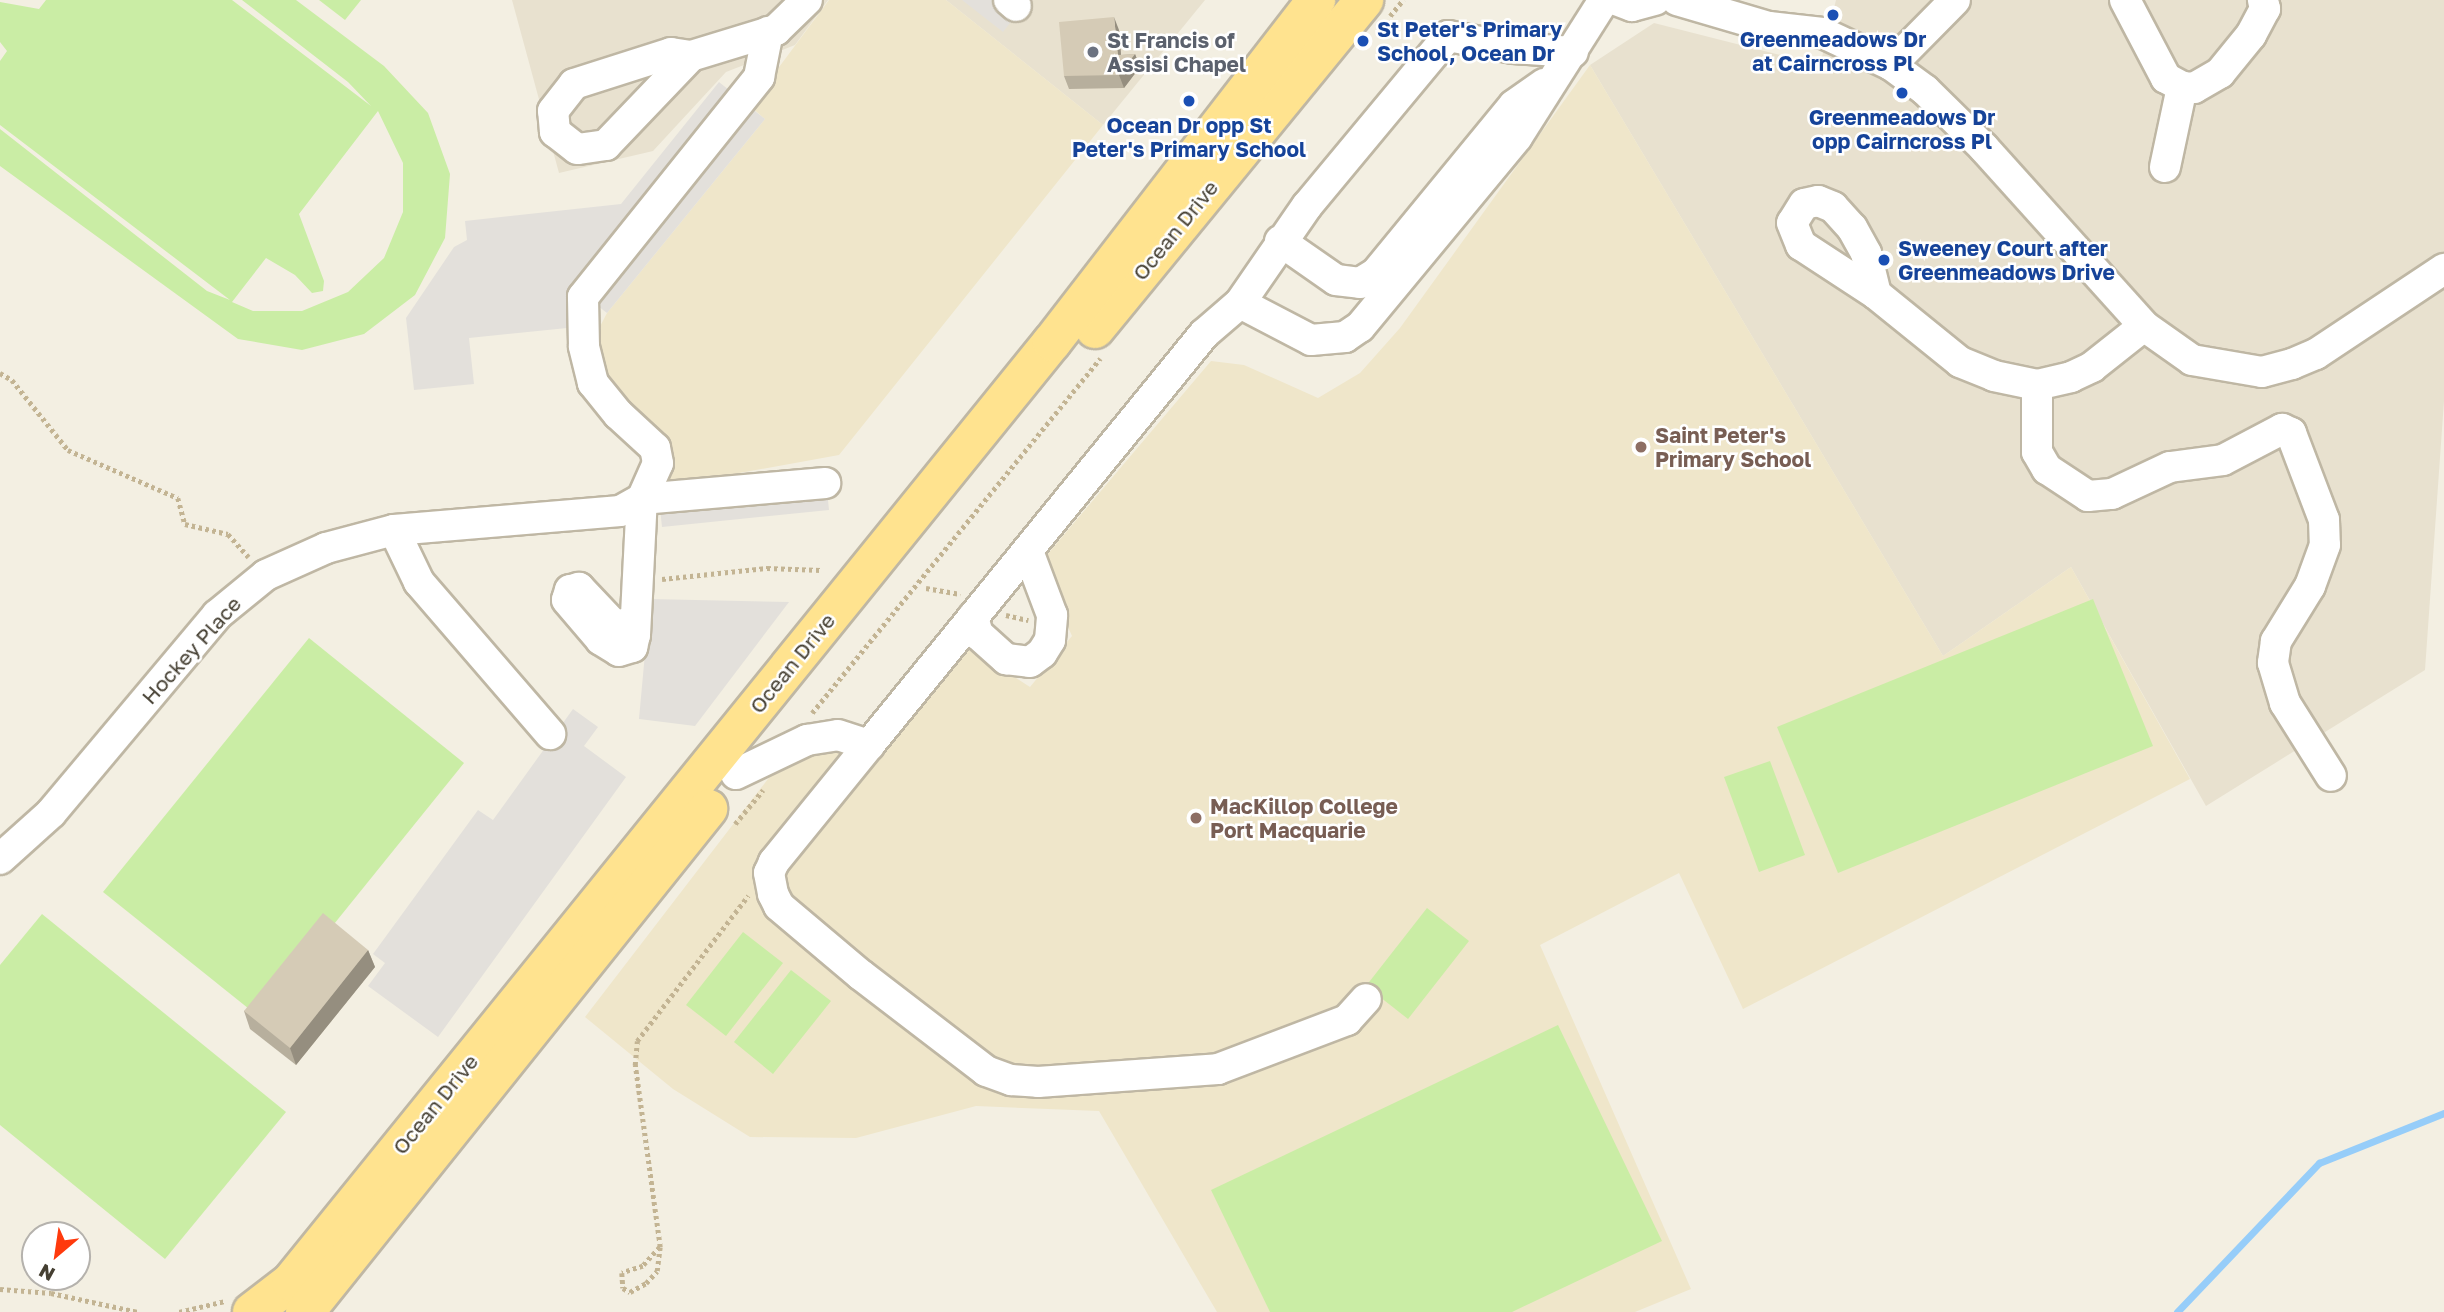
<!DOCTYPE html>
<style>
body{margin:0}
#map{position:relative;width:2444px;height:1312px;overflow:hidden;background:#f3efe2;font-family:"Golos Text",sans-serif}
div>[style]{position:absolute}
[style*='--x']{left:calc(var(--x)*1px);top:calc(var(--y)*1px);width:calc(var(--w)*1px);rotate:calc(var(--a)*1deg)}
.residential>*{inset:0;background:#e8e1cf}
.education>*{inset:0;background:#efe6ca}
.green>*{inset:0;background:#caeda5}
.parking>*{inset:0;background:#e3e0db}
.stream>*{height:7px;margin:-3.5px;padding:0 3.5px;transform-origin:3.5px;border-radius:3.5px;background:#96cdf9}
.path>*{height:4.5px;margin-top:-2.25px;transform-origin:0;background:repeating-linear-gradient(90deg,#c3b493 0 3.5px,transparent 0 7px)}
.roads{filter:drop-shadow(2px 0 #bfb7a4) drop-shadow(-2px 0 #bfb7a4) drop-shadow(0 2px #bfb7a4) drop-shadow(0 -2px #bfb7a4)}
.minor>*{height:30px;margin:-15px;padding:0 15px;transform-origin:15px;border-radius:15px;background:#fff}
.major>*{height:38px;margin:-19px;padding:0 19px;transform-origin:19px;border-radius:19px;background:#ffe38f}
.wall>*{inset:0;background:#b7af9d}
.shaded-wall>*{inset:0;background:#958e7f}
.building>*{inset:0;background:#d5cbb6}
.dots>*{width:19px;height:19px;translate:-50% -50%;box-sizing:border-box;border:4px solid #fff;border-radius:50%}
span{translate:-50% -50%;white-space:nowrap;text-align:center;line-height:1.15;-webkit-text-stroke:5px #fff;paint-order:stroke}
.transit-label{font-size:21px;color:#164399;font-weight:700}
.left{translate:0 -50%;text-align:left}
.worship-label{font-size:21px;color:#5b616d;font-weight:700}
.street-label{font-size:21px;color:#453f32}
.education-label{font-size:21px;color:#785e54;font-weight:700}
.north{position:absolute;left:21px;top:1221px;width:70px;height:70px;box-sizing:border-box;background:#fff;border:2px solid #b5b2ad;border-radius:50%;rotate:209deg;font-size:19px;font-weight:700;line-height:28px;text-align:center;color:#453f32}
.north::after{content:'';display:block;margin:auto;width:24px;height:32px;background:#ff3a0d;clip-path:polygon(50% 0,100% 100%,50% 72%,0 100%)}
</style>
<div id="map">
<div class="residential">
<div style="clip-path:polygon(512px 0,828px 0,795px 45px,726px 72px,653px 151px,559px 173px)"></div>
<div style="clip-path:polygon(946px 0,1205px 0,1103px 125px)"></div>
<div style="clip-path:polygon(1836px 0,2444px 0,2444px 401px,2425px 670px,2206px 806px,2071px 567px,1943px 656px,1590px 65px,1654px 23px,1820px 65px)"></div>
</div>
<div class="education">
<div style="clip-path:polygon(829px 0,946px 0,1103px 125px,839px 455px,668px 486px,611px 397px,592px 342px,607px 313px,765px 119px,750px 106px)"></div>
<div style="clip-path:polygon(1590px 65px,1943px 656px,2071px 567px,2190px 779px,1743px 1009px,1679px 873px,1540px 945px,1691px 1289px,1635px 1312px,1217px 1312px,1099px 1111px,976px 1106px,856px 1138px,750px 1137px,673px 1089px,585px 1017px,781px 762px,845px 747px,966px 646px,1030px 687px,1072px 636px,1040px 563px,1211px 361px,1244px 365px,1318px 398px,1360px 373px,1400px 328px)"></div>
</div>
<div class="green">
<div style="clip-path:polygon(evenodd,46px 0,232px 0,371px 106px,348px 82px,242px 0,296px 0,384px 66px,428px 113px,450px 174px,445px 238px,415px 295px,364px 334px,302px 350px,238px 339px,0 166px,0 129px,207px 291px,230px 300px,0 125px,0 61px,7px 51px,0 42px,0 2px,39px 9px,46px 0,378px 111px,403px 163px,403px 212px,384px 258px,348px 292px,302px 311px,253px 311px,232px 302px,266px 258px,295px 275px,312px 293px,323px 291px,324px 281px,299px 214px,378px 111px)"></div>
<div style="clip-path:polygon(319px 0,361px 0,345px 20px)"></div>
<div style="clip-path:polygon(2093px 599px,2153px 746px,1838px 873px,1777px 727px)"></div>
<div style="clip-path:polygon(309px 638px,464px 763px,259px 1017px,103px 892px)"></div>
<div style="clip-path:polygon(1770px 761px,1805px 855px,1759px 872px,1724px 777px)"></div>
<div style="clip-path:polygon(1427px 908px,1469px 941px,1408px 1019px,1366px 986px)"></div>
<div style="clip-path:polygon(42px 914px,286px 1112px,165px 1259px,0 1125px,0 965px)"></div>
<div style="clip-path:polygon(743px 932px,783px 963px,726px 1036px,686px 1005px)"></div>
<div style="clip-path:polygon(791px 970px,831px 1001px,773px 1074px,734px 1042px)"></div>
<div style="clip-path:polygon(1558px 1025px,1662px 1241px,1512px 1312px,1270px 1312px,1211px 1190px)"></div>
</div>
<div class="parking">
<div style="clip-path:polygon(962px 0,1022px 0,1026px 3px,1003px 32px)"></div>
<div style="clip-path:polygon(719px 82px,765px 119px,607px 313px,594px 303px,577px 327px,469px 338px,474px 384px,414px 390px,406px 318px,454px 247px,467px 240px,465px 221px,621px 204px)"></div>
<div style="clip-path:polygon(827px 491px,829px 510px,662px 527px,660px 508px)"></div>
<div style="clip-path:polygon(650px 599px,789px 602px,695px 726px,639px 719px)"></div>
<div style="clip-path:polygon(573px 709px,598px 727px,584px 746px,626px 777px,438px 1037px,368px 986px,385px 963px,373px 954px,478px 810px,493px 820px)"></div>
</div>
<div class="stream">
<div style="--x:2177;--y:1312;--w:206;--a:-46.4"></div>
<div style="--x:2319;--y:1163;--w:135;--a:-21.8"></div>
</div>
<div class="path">
<div style="--x:1390;--y:16;--w:21;--a:-51"></div>
<div style="--x:0;--y:373;--w:14;--a:30"></div>
<div style="--x:12;--y:380;--w:90;--a:51.3"></div>
<div style="--x:68;--y:450;--w:120;--a:23.6"></div>
<div style="--x:178;--y:498;--w:27;--a:75"></div>
<div style="--x:185;--y:524;--w:44;--a:13.1"></div>
<div style="--x:228;--y:534;--w:31;--a:48"></div>
<div style="--x:662;--y:579;--w:106;--a:-6"></div>
<div style="--x:767;--y:568;--w:54;--a:2.1"></div>
<div style="--x:926;--y:588;--w:35;--a:10"></div>
<div style="--x:1006;--y:615;--w:23;--a:13"></div>
<div style="--x:812;--y:713;--w:457;--a:-50.9"></div>
<div style="--x:735;--y:824;--w:44;--a:-50.5"></div>
<div style="--x:660;--y:1247;--w:25;--a:132"></div>
<div style="--x:643;--y:1266;--w:22;--a:162"></div>
<div style="--x:622;--y:1273;--w:15;--a:86"></div>
<div style="--x:623;--y:1288;--w:8;--a:30"></div>
<div style="--x:630;--y:1292;--w:18;--a:-29"></div>
<div style="--x:646;--y:1283;--w:16;--a:-47"></div>
<div style="--x:657;--y:1271;--w:24;--a:-83"></div>
<div style="--x:660;--y:1247;--w:184;--a:-97.8"></div>
<div style="--x:635;--y:1065;--w:24;--a:-85"></div>
<div style="--x:637;--y:1041;--w:183;--a:-52.6"></div>
<div style="--x:0;--y:1289;--w:51;--a:4.5"></div>
<div style="--x:51;--y:1293;--w:89;--a:12.3"></div>
<div style="--x:179;--y:1312;--w:47;--a:-13.4"></div>
</div>
<div class="roads">
<div class="minor">
<div style="--x:1009;--y:0;--w:9;--a:41"></div>
<div style="--x:1616;--y:0;--w:17;--a:21"></div>
<div style="--x:1632;--y:6;--w:24;--a:-15"></div>
<div style="--x:1677;--y:0;--w:96;--a:16.4"></div>
<div style="--x:1769;--y:27;--w:54;--a:6.3"></div>
<div style="--x:1823;--y:33;--w:75;--a:25.2"></div>
<div style="--x:1891;--y:65;--w:42;--a:36.3"></div>
<div style="--x:1925;--y:90;--w:83;--a:44.5"></div>
<div style="--x:1984;--y:148;--w:239;--a:48"></div>
<div style="--x:2144;--y:326;--w:59;--a:35.3"></div>
<div style="--x:2192;--y:360;--w:71;--a:9.7"></div>
<div style="--x:2262;--y:372;--w:31;--a:-15"></div>
<div style="--x:2292;--y:364;--w:26;--a:-23"></div>
<div style="--x:2316;--y:354;--w:154;--a:-33.6"></div>
<div style="--x:2125;--y:0;--w:88;--a:62.3"></div>
<div style="--x:2166;--y:78;--w:18;--a:29"></div>
<div style="--x:2182;--y:87;--w:12;--a:5"></div>
<div style="--x:2194;--y:88;--w:30;--a:-30"></div>
<div style="--x:2220;--y:73;--w:49;--a:-50.8"></div>
<div style="--x:2251;--y:35;--w:30;--a:-62"></div>
<div style="--x:2265;--y:9;--w:9;--a:-103"></div>
<div style="--x:691;--y:56;--w:123;--a:133.7"></div>
<div style="--x:606;--y:145;--w:29;--a:172"></div>
<div style="--x:577;--y:149;--w:28;--a:-142"></div>
<div style="--x:555;--y:132;--w:21;--a:-95"></div>
<div style="--x:553;--y:111;--w:34;--a:-52"></div>
<div style="--x:574;--y:84;--w:102;--a:-17.7"></div>
<div style="--x:671;--y:53;--w:20;--a:9"></div>
<div style="--x:691;--y:56;--w:89;--a:-17"></div>
<div style="--x:776;--y:30;--w:43;--a:-44.1"></div>
<div style="--x:1891;--y:65;--w:91;--a:-45.4"></div>
<div style="--x:2165;--y:167;--w:82;--a:-78"></div>
<div style="--x:1280;--y:241;--w:68;--a:34.9"></div>
<div style="--x:1336;--y:280;--w:24;--a:7"></div>
<div style="--x:1360;--y:283;--w:19;--a:-32"></div>
<div style="--x:1376;--y:273;--w:217;--a:-50.6"></div>
<div style="--x:1514;--y:105;--w:37;--a:-35"></div>
<div style="--x:1876;--y:294;--w:42;--a:-103.7"></div>
<div style="--x:1866;--y:253;--w:29;--a:-119"></div>
<div style="--x:1852;--y:228;--w:28;--a:-132"></div>
<div style="--x:1833;--y:207;--w:16;--a:-158"></div>
<div style="--x:1818;--y:201;--w:14;--a:168"></div>
<div style="--x:1804;--y:204;--w:22;--a:122"></div>
<div style="--x:1792;--y:223;--w:24;--a:68"></div>
<div style="--x:1801;--y:245;--w:90;--a:33.2"></div>
<div style="--x:1876;--y:294;--w:108;--a:39"></div>
<div style="--x:1960;--y:362;--w:37;--a:22"></div>
<div style="--x:1994;--y:376;--w:44;--a:11.8"></div>
<div style="--x:2037;--y:385;--w:35;--a:-13"></div>
<div style="--x:2071;--y:377;--w:23;--a:-25"></div>
<div style="--x:2092;--y:367;--w:66;--a:-38.3"></div>
<div style="--x:1240;--y:303;--w:80;--a:27.5"></div>
<div style="--x:1311;--y:340;--w:34;--a:-5"></div>
<div style="--x:1345;--y:337;--w:18;--a:-34"></div>
<div style="--x:1360;--y:327;--w:246;--a:-50.4"></div>
<div style="--x:1517;--y:137;--w:162;--a:-57.6"></div>
<div style="--x:2037;--y:385;--w:67;--a:90"></div>
<div style="--x:2037;--y:452;--w:20;--a:60"></div>
<div style="--x:2047;--y:469;--w:49;--a:33.4"></div>
<div style="--x:2088;--y:496;--w:24;--a:-5"></div>
<div style="--x:2112;--y:494;--w:64;--a:-25"></div>
<div style="--x:2170;--y:467;--w:53;--a:-7.5"></div>
<div style="--x:2223;--y:460;--w:67;--a:-27.7"></div>
<div style="--x:2282;--y:429;--w:10;--a:24"></div>
<div style="--x:2291;--y:433;--w:93;--a:69.2"></div>
<div style="--x:2324;--y:520;--w:25;--a:88"></div>
<div style="--x:2325;--y:545;--w:44;--a:110.1"></div>
<div style="--x:2310;--y:586;--w:65;--a:121.7"></div>
<div style="--x:2276;--y:641;--w:22;--a:98"></div>
<div style="--x:2273;--y:663;--w:42;--a:73.3"></div>
<div style="--x:2285;--y:703;--w:86;--a:57.8"></div>
<div style="--x:394;--y:530;--w:58;--a:64.3"></div>
<div style="--x:419;--y:582;--w:201;--a:49.2"></div>
<div style="--x:973;--y:617;--w:18;--a:74"></div>
<div style="--x:978;--y:634;--w:38;--a:42"></div>
<div style="--x:1006;--y:659;--w:24;--a:7"></div>
<div style="--x:1030;--y:662;--w:15;--a:-37"></div>
<div style="--x:1042;--y:653;--w:15;--a:-58"></div>
<div style="--x:1050;--y:640;--w:25;--a:-85"></div>
<div style="--x:1052;--y:615;--w:68;--a:-110.6"></div>
<div style="--x:635;--y:620;--w:20;--a:160"></div>
<div style="--x:616;--y:627;--w:54;--a:-133.5"></div>
<div style="--x:579;--y:588;--w:9;--a:167"></div>
<div style="--x:570;--y:590;--w:10;--a:107"></div>
<div style="--x:567;--y:600;--w:52;--a:49.6"></div>
<div style="--x:601;--y:640;--w:21;--a:31"></div>
<div style="--x:619;--y:651;--w:14;--a:-17"></div>
<div style="--x:632;--y:647;--w:12;--a:-76"></div>
<div style="--x:635;--y:635;--w:136;--a:-87.1"></div>
<div style="--x:642;--y:499;--w:39;--a:-66"></div>
<div style="--x:658;--y:463;--w:15;--a:-101"></div>
<div style="--x:655;--y:448;--w:50;--a:-137.4"></div>
<div style="--x:618;--y:414;--w:40;--a:-129"></div>
<div style="--x:593;--y:383;--w:38;--a:-104"></div>
<div style="--x:584;--y:346;--w:49;--a:-91.2"></div>
<div style="--x:583;--y:297;--w:282;--a:-51.3"></div>
<div style="--x:759;--y:77;--w:46;--a:-78.7"></div>
<div style="--x:869;--y:745;--w:151;--a:129.1"></div>
<div style="--x:774;--y:862;--w:12;--a:114"></div>
<div style="--x:769;--y:873;--w:21;--a:79"></div>
<div style="--x:773;--y:894;--w:13;--a:63"></div>
<div style="--x:779;--y:906;--w:107;--a:40.1"></div>
<div style="--x:861;--y:975;--w:158;--a:37.5"></div>
<div style="--x:986;--y:1071;--w:27;--a:20"></div>
<div style="--x:1011;--y:1080;--w:27;--a:4"></div>
<div style="--x:1038;--y:1082;--w:180;--a:-4.1"></div>
<div style="--x:1218;--y:1069;--w:138;--a:-20.8"></div>
<div style="--x:1347;--y:1020;--w:28;--a:-48"></div>
<div style="--x:736;--y:774;--w:79;--a:-25.6"></div>
<div style="--x:807;--y:740;--w:31;--a:-9"></div>
<div style="--x:838;--y:735;--w:33;--a:18"></div>
<div style="--x:869;--y:745;--w:530;--a:-50.82"></div>
<div style="--x:1204;--y:334;--w:48;--a:-40.7"></div>
<div style="--x:1240;--y:303;--w:118;--a:-55.4"></div>
<div style="--x:1307;--y:206;--w:221;--a:-50.3"></div>
<div style="--x:1448;--y:36;--w:66;--a:10.5"></div>
<div style="--x:1513;--y:48;--w:60;--a:3.8"></div>
<div style="--x:0;--y:859;--w:69;--a:-42"></div>
<div style="--x:51;--y:813;--w:258;--a:-50"></div>
<div style="--x:217;--y:615;--w:63;--a:-39.2"></div>
<div style="--x:266;--y:575;--w:66;--a:-24.2"></div>
<div style="--x:326;--y:548;--w:70;--a:-14.8"></div>
<div style="--x:394;--y:530;--w:227;--a:-4.8"></div>
<div style="--x:620;--y:511;--w:25;--a:-29"></div>
<div style="--x:642;--y:499;--w:184;--a:-5"></div>
</div>
<div class="major">
<div style="--x:1095;--y:329;--w:425;--a:-50.7"></div>
<div style="--x:252;--y:1312;--w:49;--a:-37.6"></div>
<div style="--x:291;--y:1282;--w:1209;--a:-51.01"></div>
<div style="--x:1052;--y:342;--w:432;--a:-52.3"></div>
<div style="--x:305;--y:1312;--w:645;--a:-51.3"></div>
</div>
</div>
<div class="wall">
<div style="clip-path:polygon(1119px 30px,1121px 55px,1135px 54px,1140px 67px,1124px 88px,1069px 89px,1064px 76px)"></div>
<div style="clip-path:polygon(368px 950px,375px 967px,296px 1065px,250px 1029px,244px 1011px)"></div>
</div>
<div class="shaded-wall">
<div style="clip-path:polygon(1114px 17px,1119px 30px,1122px 69px,1118px 55px)"></div>
<div style="clip-path:polygon(1135px 54px,1140px 67px,1124px 88px,1119px 75px)"></div>
<div style="clip-path:polygon(368px 950px,375px 967px,296px 1065px,290px 1048px)"></div>
</div>
<div class="building">
<div style="clip-path:polygon(1114px 17px,1118px 55px,1135px 54px,1119px 75px,1064px 76px,1059px 22px)"></div>
<div style="clip-path:polygon(323px 913px,368px 950px,290px 1048px,244px 1011px)"></div>
</div>
<div class="dots">
<div style="left:1833px;top:15px;background:#1a4fb4"></div>
<div style="left:1363px;top:41px;background:#1a4fb4"></div>
<div style="left:1093px;top:52px;background:#6b7280"></div>
<div style="left:1902px;top:93px;background:#1a4fb4"></div>
<div style="left:1189px;top:101px;background:#1a4fb4"></div>
<div style="left:1884px;top:260px;background:#1a4fb4"></div>
<div style="left:1641px;top:447px;background:#8d6e63"></div>
<div style="left:1196px;top:818px;background:#8d6e63"></div>
</div>
<div class="transit-label">
<span class="left" style="left:1377px;top:41px">St Peter's Primary<br>School, Ocean Dr</span>
<span style="left:1833px;top:51px">Greenmeadows Dr<br>at Cairncross Pl</span>
<span style="left:1902px;top:129px">Greenmeadows Dr<br>opp Cairncross Pl</span>
<span style="left:1189px;top:137px">Ocean Dr opp St<br>Peter's Primary School</span>
<span class="left" style="left:1898px;top:260px">Sweeney Court after<br>Greenmeadows Drive</span>
</div>
<div class="worship-label">
<span class="left" style="left:1107px;top:52px">St Francis of<br>Assisi Chapel</span>
</div>
<div class="street-label">
<span style="left:1175px;top:230px;rotate:-51deg">Ocean Drive</span>
<span style="left:191px;top:650px;rotate:-48deg">Hockey Place</span>
<span style="left:792px;top:663px;rotate:-51deg">Ocean Drive</span>
<span style="left:435px;top:1104px;rotate:-51deg">Ocean Drive</span>
</div>
<div class="education-label">
<span class="left" style="left:1655px;top:447px">Saint Peter's<br>Primary School</span>
<span class="left" style="left:1210px;top:818px">MacKillop College<br>Port Macquarie</span>
</div>
<div class="north">N</div>
</div>
